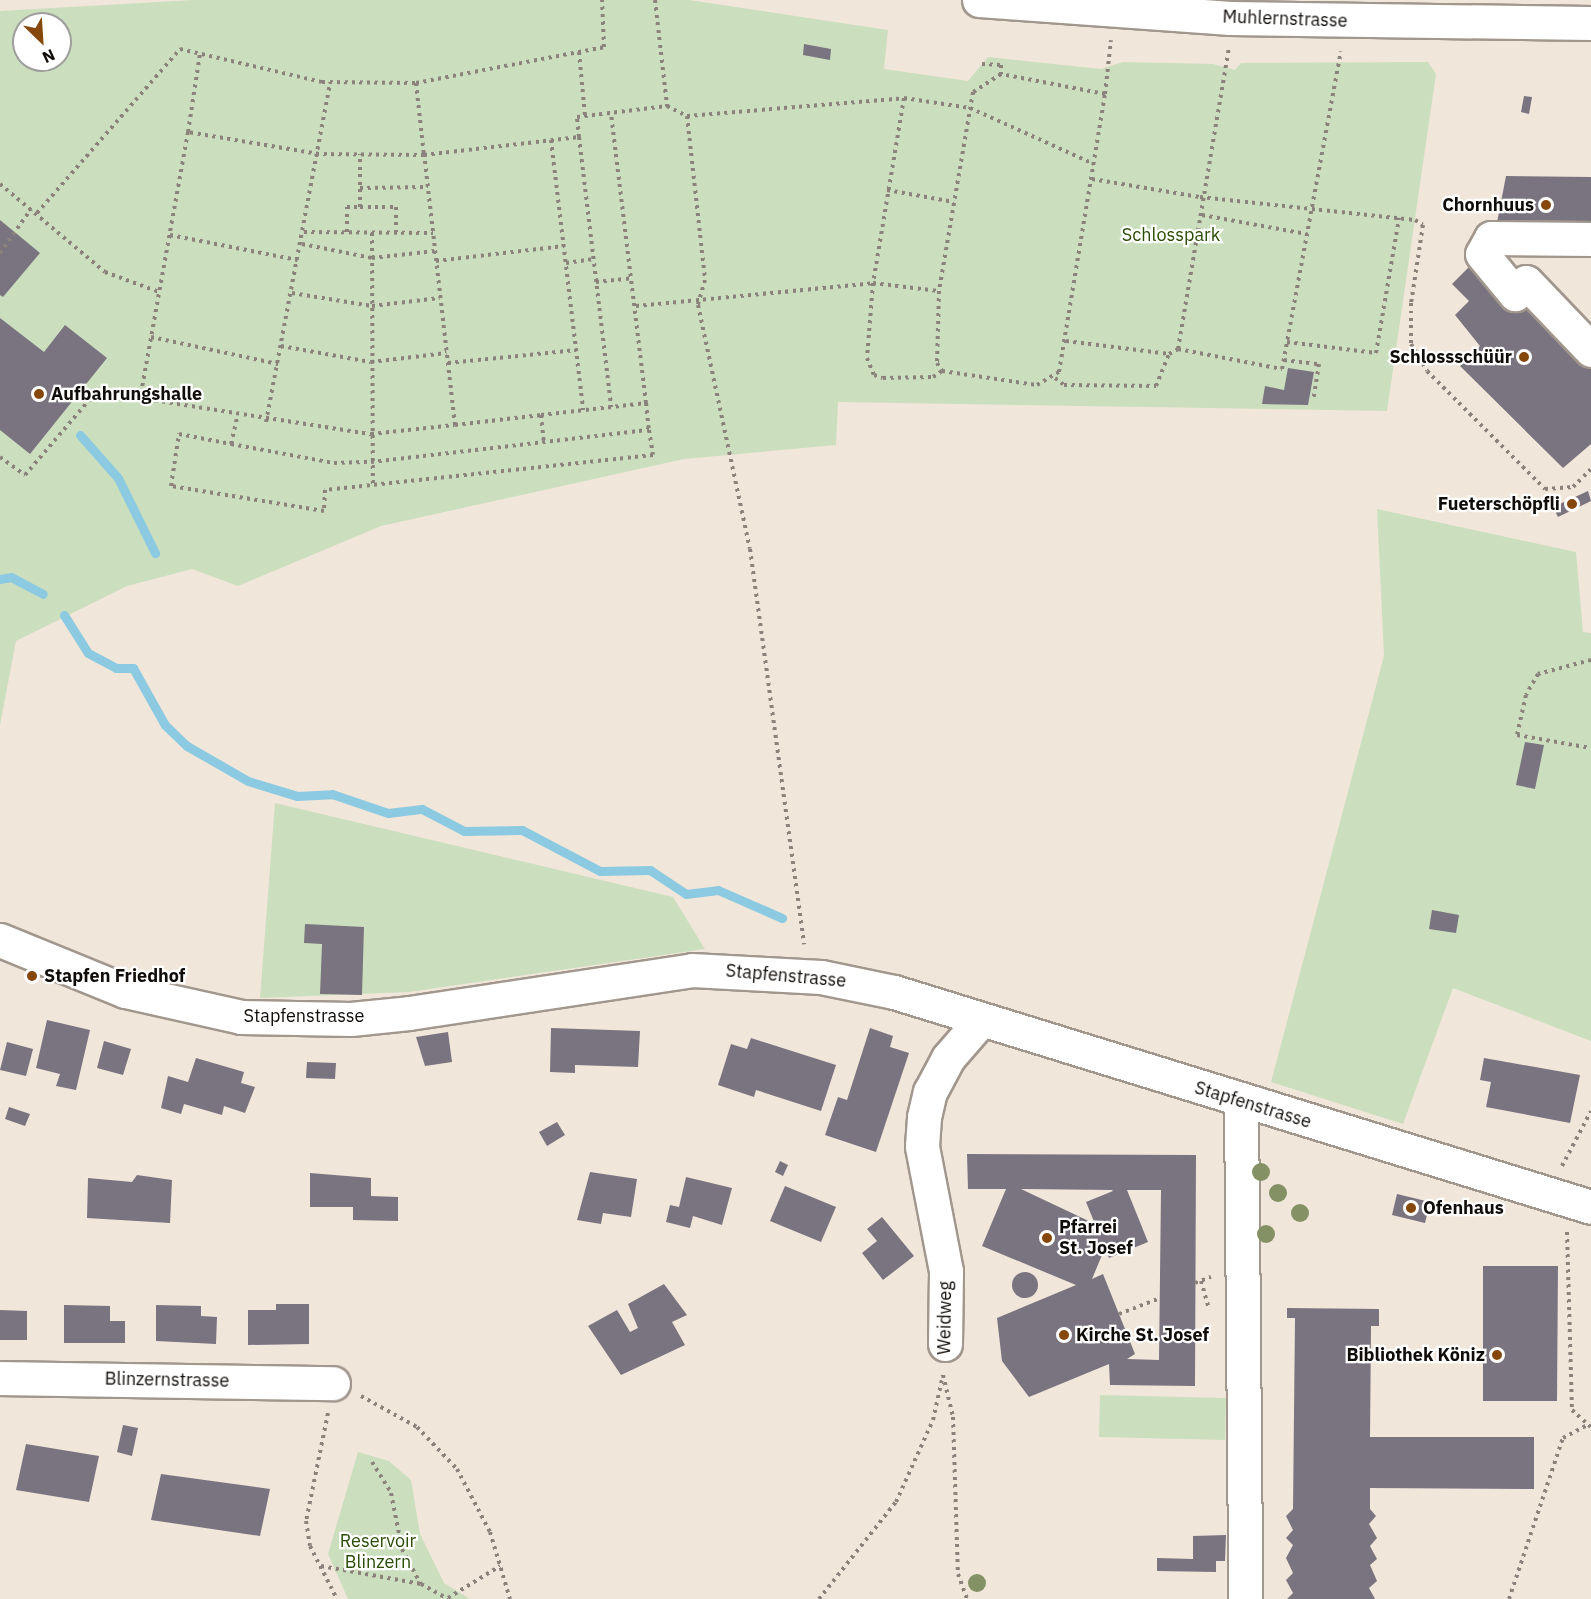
<!DOCTYPE html>
<meta charset="utf-8">
<style>
body{margin:0}
#map{position:relative;width:1591px;height:1599px;overflow:hidden;background:#f1e6da;font-family:"IBM Plex Sans",sans-serif}
div>[style]{position:absolute}
[style*='--x']{left:calc(var(--x)*1px);top:calc(var(--y)*1px);width:calc(var(--w)*1px);rotate:calc(var(--a)*1deg)}
.green>*{inset:0;background:#cbdfbe}
.stream>*{height:9px;margin:-4.5px;padding:0 4.5px;transform-origin:4.5px;border-radius:4.5px;background:#8bcae1}
.building>*{inset:0;background:#7a7480}
.round{border-radius:50%}
.path>*{height:4px;margin-top:-2px;transform-origin:0;background:repeating-linear-gradient(90deg,#8b837b 0 3px,transparent 0 7.5px)}
.roads{filter:drop-shadow(2px 0 #a1978d) drop-shadow(-2px 0 #a1978d) drop-shadow(0 2px #a1978d) drop-shadow(0 -2px #a1978d)}
.minor>*{height:33px;margin:-16.5px;padding:0 16.5px;transform-origin:16.5px;border-radius:16.5px;background:#fff}
.trees>*{width:18px;height:18px;margin:-9px;border-radius:50%;background:#849165}
.dots>*{width:16px;height:16px;translate:-50% -50%;box-sizing:border-box;border:3px solid #fff;border-radius:50%}
span{translate:-50% -50%;white-space:nowrap;text-align:center;line-height:1.15;-webkit-text-stroke:4.5px #fff;paint-order:stroke}
.street-label{font-size:18px;color:#100c09}
.poi-label{font-size:18px;color:#100c09;font-weight:700}
.right{translate:-100% -50%;text-align:right}
.left{translate:0 -50%;text-align:left}
.park-label{font-size:18px;color:#2a4c05}
.north{position:absolute;left:12px;top:12px;width:60px;height:60px;box-sizing:border-box;background:#fff;border:2px solid #9f9e9d;border-radius:50%;rotate:155deg;font-size:16px;font-weight:700;line-height:24px;text-align:center;color:#100c09}
.north::after{content:'';display:block;margin:auto;width:21px;height:27px;background:#86470b;clip-path:polygon(50% 0,100% 100%,50% 72%,0 100%)}
</style>
<div id="map">
<div class="green">
<div style="clip-path:polygon(evenodd,193px 0,689px 0,888px 30px,884px 69px,968px 81px,988px 57px,1101px 69px,1123px 62px,1213px 64px,1235px 70px,1241px 63px,1428px 62px,1436px 74px,1387px 411px,838px 402px,836px 445px,684px 459px,381px 526px,238px 586px,192px 569px,127px 586px,16px 641px,0 725px,0 11px,193px 0,24px 24px,60px 24px,60px 60px,24px 60px,24px 24px)"></div>
<div style="clip-path:polygon(1377px 509px,1576px 552px,1583px 632px,1591px 633px,1591px 1041px,1453px 988px,1403px 1124px,1271px 1082px,1384px 656px)"></div>
<div style="clip-path:polygon(275px 803px,673px 897px,705px 949px,409px 992px,260px 998px)"></div>
<div style="clip-path:polygon(1100px 1395px,1226px 1398px,1225px 1440px,1099px 1437px)"></div>
<div style="clip-path:polygon(358px 1452px,389px 1461px,411px 1480px,420px 1534px,444px 1583px,470px 1599px,348px 1599px,328px 1554px)"></div>
</div>
<div class="stream">
<div style="--x:80;--y:435;--w:57;--a:48.5"></div>
<div style="--x:118;--y:478;--w:84;--a:63.7"></div>
<div style="--x:0;--y:579;--w:11;--a:-10"></div>
<div style="--x:11;--y:577;--w:36;--a:28"></div>
<div style="--x:64;--y:615;--w:45;--a:57.7"></div>
<div style="--x:88;--y:653;--w:32;--a:28"></div>
<div style="--x:116;--y:668;--w:17;--a:0"></div>
<div style="--x:133;--y:668;--w:65;--a:60.7"></div>
<div style="--x:165;--y:725;--w:30;--a:44"></div>
<div style="--x:187;--y:746;--w:70;--a:29.8"></div>
<div style="--x:248;--y:781;--w:51;--a:17"></div>
<div style="--x:297;--y:796;--w:35;--a:-3"></div>
<div style="--x:332;--y:794;--w:59;--a:18.7"></div>
<div style="--x:388;--y:813;--w:34;--a:-7"></div>
<div style="--x:422;--y:809;--w:47;--a:27.6"></div>
<div style="--x:464;--y:831;--w:58;--a:-1"></div>
<div style="--x:522;--y:830;--w:88;--a:27.7"></div>
<div style="--x:600;--y:871;--w:50;--a:-1.1"></div>
<div style="--x:650;--y:870;--w:43;--a:33.7"></div>
<div style="--x:686;--y:894;--w:32;--a:-7"></div>
<div style="--x:718;--y:890;--w:70;--a:23.6"></div>
</div>
<div class="building">
<div style="clip-path:polygon(804px 44px,831px 49px,830px 60px,803px 55px)"></div>
<div style="clip-path:polygon(1524px 96px,1532px 97px,1529px 114px,1521px 112px)"></div>
<div style="clip-path:polygon(1506px 176px,1591px 177px,1591px 237px,1495px 233px)"></div>
<div style="clip-path:polygon(0 220px,40px 253px,3px 297px,0 295px)"></div>
<div style="clip-path:polygon(1475px 261px,1591px 369px,1591px 444px,1563px 468px,1460px 366px,1480px 346px,1455px 315px,1469px 301px,1452px 284px)"></div>
<div style="clip-path:polygon(0 318px,44px 352px,65px 325px,107px 358px,30px 454px,0 430px)"></div>
<div style="clip-path:polygon(1288px 368px,1314px 372px,1308px 405px,1262px 404px,1265px 386px,1284px 390px)"></div>
<div style="clip-path:polygon(1588px 491px,1591px 501px,1558px 517px,1553px 507px)"></div>
<div style="clip-path:polygon(1525px 742px,1544px 745px,1535px 789px,1516px 785px)"></div>
<div style="clip-path:polygon(1432px 910px,1459px 915px,1456px 933px,1429px 929px)"></div>
<div style="clip-path:polygon(305px 924px,364px 927px,362px 995px,320px 994px,322px 944px,304px 943px)"></div>
<div style="clip-path:polygon(47px 1020px,90px 1030px,76px 1090px,56px 1086px,60px 1074px,36px 1068px)"></div>
<div style="clip-path:polygon(551px 1028px,640px 1031px,638px 1067px,575px 1065px,575px 1073px,550px 1072px)"></div>
<div style="clip-path:polygon(870px 1028px,893px 1036px,890px 1047px,909px 1053px,876px 1152px,825px 1135px,838px 1097px,847px 1100px)"></div>
<div style="clip-path:polygon(448px 1032px,452px 1062px,425px 1066px,416px 1037px)"></div>
<div style="clip-path:polygon(751px 1038px,836px 1065px,821px 1111px,756px 1090px,754px 1097px,718px 1085px,731px 1044px,747px 1049px)"></div>
<div style="clip-path:polygon(104px 1041px,131px 1049px,123px 1075px,97px 1068px)"></div>
<div style="clip-path:polygon(7px 1042px,33px 1049px,26px 1076px,0 1070px)"></div>
<div style="clip-path:polygon(196px 1058px,244px 1072px,241px 1083px,255px 1087px,245px 1113px,224px 1106px,222px 1115px,184px 1104px,181px 1114px,161px 1108px,168px 1076px,188px 1082px)"></div>
<div style="clip-path:polygon(1484px 1058px,1580px 1075px,1570px 1123px,1486px 1107px,1491px 1082px,1480px 1080px)"></div>
<div style="clip-path:polygon(307px 1062px,336px 1063px,335px 1079px,306px 1078px)"></div>
<div style="clip-path:polygon(9px 1107px,30px 1114px,25px 1126px,5px 1119px)"></div>
<div style="clip-path:polygon(557px 1122px,565px 1135px,547px 1146px,539px 1132px)"></div>
<div style="clip-path:polygon(evenodd,967px 1154px,1196px 1155px,1195px 1386px,1110px 1385px,1109px 1364px,1029px 1397px,1002px 1361px,997px 1318px,1076px 1285px,982px 1246px,1006px 1189px,968px 1189px,967px 1154px,1021px 1189px,1112px 1190px,1113px 1191px,1086px 1202px,1095px 1224px,1021px 1189px,967px 1154px,1127px 1190px,1161px 1190px,1159px 1360px,1127px 1359px,1135px 1354px,1103px 1274px,1092px 1279px,1105px 1248px,1109px 1258px,1148px 1242px,1127px 1190px)"></div>
<div style="clip-path:polygon(780px 1161px,788px 1165px,783px 1176px,775px 1172px)"></div>
<div style="clip-path:polygon(590px 1172px,637px 1179px,631px 1217px,603px 1213px,601px 1224px,577px 1220px)"></div>
<div style="clip-path:polygon(310px 1173px,371px 1178px,371px 1196px,398px 1197px,398px 1221px,353px 1220px,353px 1207px,310px 1207px)"></div>
<div style="clip-path:polygon(137px 1175px,172px 1180px,170px 1223px,87px 1218px,88px 1178px,132px 1182px)"></div>
<div style="clip-path:polygon(686px 1177px,732px 1188px,722px 1225px,693px 1216px,690px 1228px,666px 1222px,670px 1205px,679px 1207px)"></div>
<div style="clip-path:polygon(785px 1186px,836px 1207px,821px 1242px,770px 1221px)"></div>
<div style="clip-path:polygon(1397px 1194px,1430px 1202px,1425px 1223px,1392px 1215px)"></div>
<div style="clip-path:polygon(882px 1217px,914px 1256px,883px 1280px,862px 1253px,877px 1241px,867px 1229px)"></div>
<div style="clip-path:polygon(1483px 1266px,1558px 1266px,1557px 1401px,1483px 1401px)"></div>
<div class="round" style="left:1012px;top:1272px;width:26px;height:26px"></div>
<div style="clip-path:polygon(664px 1284px,687px 1315px,672px 1322px,685px 1345px,621px 1375px,588px 1326px,617px 1310px,630px 1332px,638px 1328px,628px 1304px)"></div>
<div style="clip-path:polygon(276px 1304px,309px 1304px,309px 1344px,248px 1345px,248px 1310px,276px 1310px)"></div>
<div style="clip-path:polygon(64px 1305px,110px 1306px,110px 1321px,125px 1321px,125px 1343px,64px 1343px)"></div>
<div style="clip-path:polygon(156px 1305px,201px 1306px,201px 1316px,217px 1317px,216px 1344px,156px 1341px)"></div>
<div style="clip-path:polygon(1287px 1308px,1379px 1309px,1379px 1326px,1371px 1326px,1370px 1437px,1534px 1437px,1534px 1489px,1370px 1488px,1370px 1509px,1376px 1516px,1369px 1524px,1377px 1538px,1370px 1546px,1377px 1559px,1370px 1565px,1377px 1581px,1369px 1588px,1375px 1599px,1287px 1599px,1293px 1593px,1286px 1580px,1293px 1573px,1286px 1558px,1293px 1545px,1286px 1538px,1293px 1530px,1286px 1516px,1293px 1509px,1295px 1318px,1287px 1318px)"></div>
<div style="clip-path:polygon(0 1310px,27px 1311px,27px 1340px,0 1340px)"></div>
<div style="clip-path:polygon(123px 1425px,138px 1428px,132px 1456px,117px 1452px)"></div>
<div style="clip-path:polygon(26px 1444px,99px 1456px,89px 1502px,16px 1490px)"></div>
<div style="clip-path:polygon(161px 1474px,270px 1489px,260px 1536px,151px 1520px)"></div>
<div style="clip-path:polygon(1226px 1535px,1225px 1561px,1216px 1561px,1216px 1572px,1157px 1571px,1157px 1558px,1193px 1559px,1193px 1536px)"></div>
</div>
<div class="path">
<div style="--x:655;--y:0;--w:107;--a:83.5"></div>
<div style="--x:667;--y:106;--w:22;--a:27"></div>
<div style="--x:687;--y:116;--w:165;--a:83.7"></div>
<div style="--x:705;--y:280;--w:26;--a:106"></div>
<div style="--x:698;--y:305;--w:249;--a:78"></div>
<div style="--x:750;--y:549;--w:399;--a:82.2"></div>
<div style="--x:579;--y:52;--w:64;--a:84.6"></div>
<div style="--x:982;--y:64;--w:19;--a:3"></div>
<div style="--x:1001;--y:65;--w:9;--a:90"></div>
<div style="--x:416;--y:83;--w:191;--a:-10.8"></div>
<div style="--x:604;--y:47;--w:47;--a:-92.4"></div>
<div style="--x:1105;--y:94;--w:106;--a:-169.1"></div>
<div style="--x:1001;--y:74;--w:33;--a:147"></div>
<div style="--x:973;--y:92;--w:202;--a:99.7"></div>
<div style="--x:939;--y:291;--w:72;--a:91.6"></div>
<div style="--x:937;--y:363;--w:9;--a:58"></div>
<div style="--x:942;--y:371;--w:96;--a:8.4"></div>
<div style="--x:1037;--y:385;--w:26;--a:-31"></div>
<div style="--x:1059;--y:372;--w:282;--a:-80.6"></div>
<div style="--x:1105;--y:94;--w:54;--a:-83.7"></div>
<div style="--x:904;--y:98;--w:188;--a:99.5"></div>
<div style="--x:873;--y:283;--w:75;--a:94.6"></div>
<div style="--x:867;--y:358;--w:18;--a:68"></div>
<div style="--x:874;--y:375;--w:9;--a:18"></div>
<div style="--x:883;--y:378;--w:50;--a:-1.1"></div>
<div style="--x:933;--y:377;--w:11;--a:-34"></div>
<div style="--x:687;--y:116;--w:218;--a:-4.7"></div>
<div style="--x:904;--y:98;--w:67;--a:8.6"></div>
<div style="--x:970;--y:108;--w:136;--a:24.3"></div>
<div style="--x:188;--y:132;--w:79;--a:-81.3"></div>
<div style="--x:579;--y:137;--w:272;--a:83.2"></div>
<div style="--x:551;--y:140;--w:272;--a:83.2"></div>
<div style="--x:1092;--y:179;--w:109;--a:9.5"></div>
<div style="--x:1200;--y:197;--w:216;--a:6.1"></div>
<div style="--x:1415;--y:220;--w:9;--a:32"></div>
<div style="--x:1423;--y:225;--w:79;--a:98.7"></div>
<div style="--x:1411;--y:303;--w:41;--a:90"></div>
<div style="--x:1411;--y:344;--w:31;--a:59"></div>
<div style="--x:1427;--y:371;--w:167;--a:45"></div>
<div style="--x:1545;--y:489;--w:28;--a:-4"></div>
<div style="--x:1573;--y:487;--w:25;--a:-45"></div>
<div style="--x:0;--y:184;--w:137;--a:40"></div>
<div style="--x:105;--y:272;--w:58;--a:20.3"></div>
<div style="--x:360;--y:188;--w:68;--a:-0.8"></div>
<div style="--x:887;--y:190;--w:68;--a:10.2"></div>
<div style="--x:360;--y:207;--w:36;--a:0"></div>
<div style="--x:396;--y:207;--w:25;--a:90"></div>
<div style="--x:37;--y:213;--w:218;--a:-48.9"></div>
<div style="--x:180;--y:49;--w:146;--a:13.1"></div>
<div style="--x:322;--y:82;--w:94;--a:0.6"></div>
<div style="--x:416;--y:83;--w:72;--a:83.7"></div>
<div style="--x:424;--y:155;--w:156;--a:-6.6"></div>
<div style="--x:579;--y:137;--w:20;--a:-96"></div>
<div style="--x:577;--y:117;--w:91;--a:-7"></div>
<div style="--x:1202;--y:215;--w:107;--a:10.3"></div>
<div style="--x:304;--y:232;--w:129;--a:0.4"></div>
<div style="--x:347;--y:232;--w:25;--a:-90"></div>
<div style="--x:347;--y:207;--w:13;--a:0"></div>
<div style="--x:360;--y:207;--w:53;--a:-90"></div>
<div style="--x:372;--y:233;--w:255;--a:89.8"></div>
<div style="--x:170;--y:235;--w:130;--a:11.1"></div>
<div style="--x:302;--y:244;--w:71;--a:11.3"></div>
<div style="--x:372;--y:258;--w:63;--a:-6.3"></div>
<div style="--x:0;--y:253;--w:54;--a:-54.8"></div>
<div style="--x:436;--y:261;--w:129;--a:-6.7"></div>
<div style="--x:566;--y:263;--w:28;--a:-8"></div>
<div style="--x:596;--y:282;--w:36;--a:-6"></div>
<div style="--x:292;--y:293;--w:81;--a:9.2"></div>
<div style="--x:372;--y:306;--w:68;--a:-6.7"></div>
<div style="--x:636;--y:306;--w:238;--a:-5.5"></div>
<div style="--x:873;--y:283;--w:66;--a:6.9"></div>
<div style="--x:151;--y:337;--w:130;--a:12"></div>
<div style="--x:1066;--y:341;--w:104;--a:7.2"></div>
<div style="--x:1169;--y:354;--w:10;--a:-29"></div>
<div style="--x:1178;--y:349;--w:305;--a:-80.4"></div>
<div style="--x:1287;--y:342;--w:90;--a:7"></div>
<div style="--x:1376;--y:353;--w:137;--a:-80.3"></div>
<div style="--x:281;--y:346;--w:91;--a:10.1"></div>
<div style="--x:371;--y:362;--w:76;--a:-6.8"></div>
<div style="--x:1178;--y:349;--w:106;--a:10.9"></div>
<div style="--x:1282;--y:369;--w:323;--a:-79.5"></div>
<div style="--x:1284;--y:360;--w:35;--a:7"></div>
<div style="--x:1319;--y:364;--w:37;--a:99"></div>
<div style="--x:448;--y:363;--w:129;--a:-5.8"></div>
<div style="--x:1055;--y:378;--w:11;--a:38"></div>
<div style="--x:1064;--y:385;--w:92;--a:0.6"></div>
<div style="--x:1156;--y:386;--w:35;--a:-68"></div>
<div style="--x:646;--y:403;--w:27;--a:84"></div>
<div style="--x:541;--y:415;--w:28;--a:84"></div>
<div style="--x:266;--y:422;--w:346;--a:-79.3"></div>
<div style="--x:455;--y:425;--w:272;--a:-96.5"></div>
<div style="--x:424;--y:155;--w:105;--a:-179.5"></div>
<div style="--x:319;--y:154;--w:133;--a:-170.5"></div>
<div style="--x:188;--y:132;--w:270;--a:100.2"></div>
<div style="--x:140;--y:398;--w:234;--a:8.9"></div>
<div style="--x:371;--y:434;--w:84;--a:-6.1"></div>
<div style="--x:455;--y:425;--w:87;--a:-6.6"></div>
<div style="--x:541;--y:415;--w:106;--a:-6.5"></div>
<div style="--x:646;--y:403;--w:292;--a:-96.9"></div>
<div style="--x:231;--y:444;--w:105;--a:10.5"></div>
<div style="--x:334;--y:463;--w:37;--a:-2"></div>
<div style="--x:371;--y:462;--w:280;--a:-6.6"></div>
<div style="--x:649;--y:430;--w:25;--a:81"></div>
<div style="--x:653;--y:455;--w:330;--a:173.9"></div>
<div style="--x:325;--y:490;--w:21;--a:93"></div>
<div style="--x:324;--y:511;--w:155;--a:-170.7"></div>
<div style="--x:171;--y:486;--w:53;--a:-81.3"></div>
<div style="--x:179;--y:434;--w:53;--a:10.9"></div>
<div style="--x:231;--y:444;--w:28;--a:-77"></div>
<div style="--x:0;--y:457;--w:31;--a:36"></div>
<div style="--x:25;--y:475;--w:101;--a:-49.4"></div>
<div style="--x:91;--y:398;--w:49;--a:0"></div>
<div style="--x:1591;--y:660;--w:55;--a:165.2"></div>
<div style="--x:1538;--y:674;--w:24;--a:120"></div>
<div style="--x:1526;--y:695;--w:41;--a:102.7"></div>
<div style="--x:1517;--y:735;--w:75;--a:10"></div>
<div style="--x:1562;--y:1166;--w:62;--a:-62.2"></div>
<div style="--x:1567;--y:1232;--w:178;--a:88.4"></div>
<div style="--x:1572;--y:1410;--w:25;--a:42"></div>
<div style="--x:1201;--y:1281;--w:29;--a:74"></div>
<div style="--x:1195;--y:1283;--w:17;--a:-21"></div>
<div style="--x:1119;--y:1314;--w:44;--a:-21.3"></div>
<div style="--x:943;--y:1375;--w:43;--a:76.6"></div>
<div style="--x:953;--y:1417;--w:157;--a:88.2"></div>
<div style="--x:958;--y:1574;--w:27;--a:70"></div>
<div style="--x:361;--y:1396;--w:64;--a:29"></div>
<div style="--x:417;--y:1427;--w:58;--a:46.4"></div>
<div style="--x:457;--y:1469;--w:71;--a:62.4"></div>
<div style="--x:490;--y:1532;--w:70;--a:73.4"></div>
<div style="--x:328;--y:1413;--w:110;--a:101.5"></div>
<div style="--x:306;--y:1521;--w:25;--a:81"></div>
<div style="--x:310;--y:1546;--w:59;--a:63"></div>
<div style="--x:372;--y:1462;--w:36;--a:58"></div>
<div style="--x:391;--y:1493;--w:57;--a:78.9"></div>
<div style="--x:402;--y:1549;--w:40;--a:62"></div>
<div style="--x:321;--y:1566;--w:102;--a:10.2"></div>
<div style="--x:421;--y:1584;--w:31;--a:29"></div>
<div style="--x:448;--y:1598;--w:61;--a:-31.6"></div>
<div style="--x:819;--y:1599;--w:124;--a:-51.6"></div>
<div style="--x:896;--y:1502;--w:90;--a:-65.7"></div>
<div style="--x:933;--y:1420;--w:46;--a:-77.5"></div>
<div style="--x:1509;--y:1599;--w:170;--a:-71.5"></div>
<div style="--x:1563;--y:1438;--w:26;--a:-28"></div>
</div>
<div class="roads">
<div class="minor">
<div style="--x:979;--y:0;--w:252;--a:4.1"></div>
<div style="--x:1230;--y:18;--w:361;--a:0.8"></div>
<div style="--x:1591;--y:239;--w:100;--a:-179.4"></div>
<div style="--x:1491;--y:238;--w:18;--a:119"></div>
<div style="--x:1482;--y:254;--w:52;--a:50.5"></div>
<div style="--x:1515;--y:294;--w:16;--a:-47"></div>
<div style="--x:1526;--y:282;--w:94;--a:46.3"></div>
<div style="--x:0;--y:940;--w:135;--a:22.2"></div>
<div style="--x:125;--y:991;--w:119;--a:12.6"></div>
<div style="--x:241;--y:1017;--w:110;--a:1"></div>
<div style="--x:351;--y:1019;--w:58;--a:-5.9"></div>
<div style="--x:409;--y:1013;--w:286;--a:-8.6"></div>
<div style="--x:692;--y:970;--w:129;--a:3.1"></div>
<div style="--x:821;--y:977;--w:75;--a:11.6"></div>
<div style="--x:894;--y:992;--w:729;--a:17.14"></div>
<div style="--x:1241;--y:1101;--w:498;--a:89.5"></div>
<div style="--x:945;--y:1344;--w:73;--a:-89.2"></div>
<div style="--x:946;--y:1271;--w:127;--a:-100.9"></div>
<div style="--x:922;--y:1146;--w:29;--a:-86"></div>
<div style="--x:924;--y:1117;--w:26;--a:-77"></div>
<div style="--x:930;--y:1092;--w:38;--a:-62"></div>
<div style="--x:948;--y:1058;--w:50;--a:-49"></div>
<div style="--x:0;--y:1378;--w:333;--a:0.9"></div>
</div>
</div>
<div class="trees">
<div style="left:1261px;top:1172px"></div>
<div style="left:1278px;top:1193px"></div>
<div style="left:1300px;top:1213px"></div>
<div style="left:1266px;top:1234px"></div>
<div style="left:977px;top:1583px"></div>
</div>
<div class="dots">
<div style="left:1546px;top:205px;background:#86470b"></div>
<div style="left:1524px;top:357px;background:#86470b"></div>
<div style="left:39px;top:394px;background:#86470b"></div>
<div style="left:1572px;top:504px;background:#86470b"></div>
<div style="left:32px;top:976px;background:#86470b"></div>
<div style="left:1411px;top:1208px;background:#86470b"></div>
<div style="left:1047px;top:1238px;background:#86470b"></div>
<div style="left:1064px;top:1335px;background:#86470b"></div>
<div style="left:1497px;top:1355px;background:#86470b"></div>
</div>
<div class="street-label">
<span style="left:1285px;top:19px;rotate:2deg">Muhlernstrasse</span>
<span style="left:786px;top:976px;rotate:5deg">Stapfenstrasse</span>
<span style="left:304px;top:1016px">Stapfenstrasse</span>
<span style="left:1253px;top:1105px;rotate:17deg">Stapfenstrasse</span>
<span style="left:945px;top:1318px;rotate:-89deg">Weidweg</span>
<span style="left:167px;top:1380px;rotate:1deg">Blinzernstrasse</span>
</div>
<div class="poi-label">
<span class="right" style="left:1534px;top:205px">Chornhuus</span>
<span class="right" style="left:1512px;top:357px">Schlossschüür</span>
<span class="left" style="left:51px;top:394px">Aufbahrungshalle</span>
<span class="right" style="left:1560px;top:504px">Fueterschöpfli</span>
<span class="left" style="left:44px;top:976px">Stapfen Friedhof</span>
<span class="left" style="left:1423px;top:1208px">Ofenhaus</span>
<span class="left" style="left:1059px;top:1238px">Pfarrei<br>St. Josef</span>
<span class="left" style="left:1076px;top:1335px">Kirche St. Josef</span>
<span class="right" style="left:1485px;top:1355px">Bibliothek Köniz</span>
</div>
<div class="park-label">
<span style="left:1171px;top:235px">Schlosspark</span>
<span style="left:378px;top:1552px">Reservoir<br>Blinzern</span>
</div>
<div class="north">N</div>
</div>
